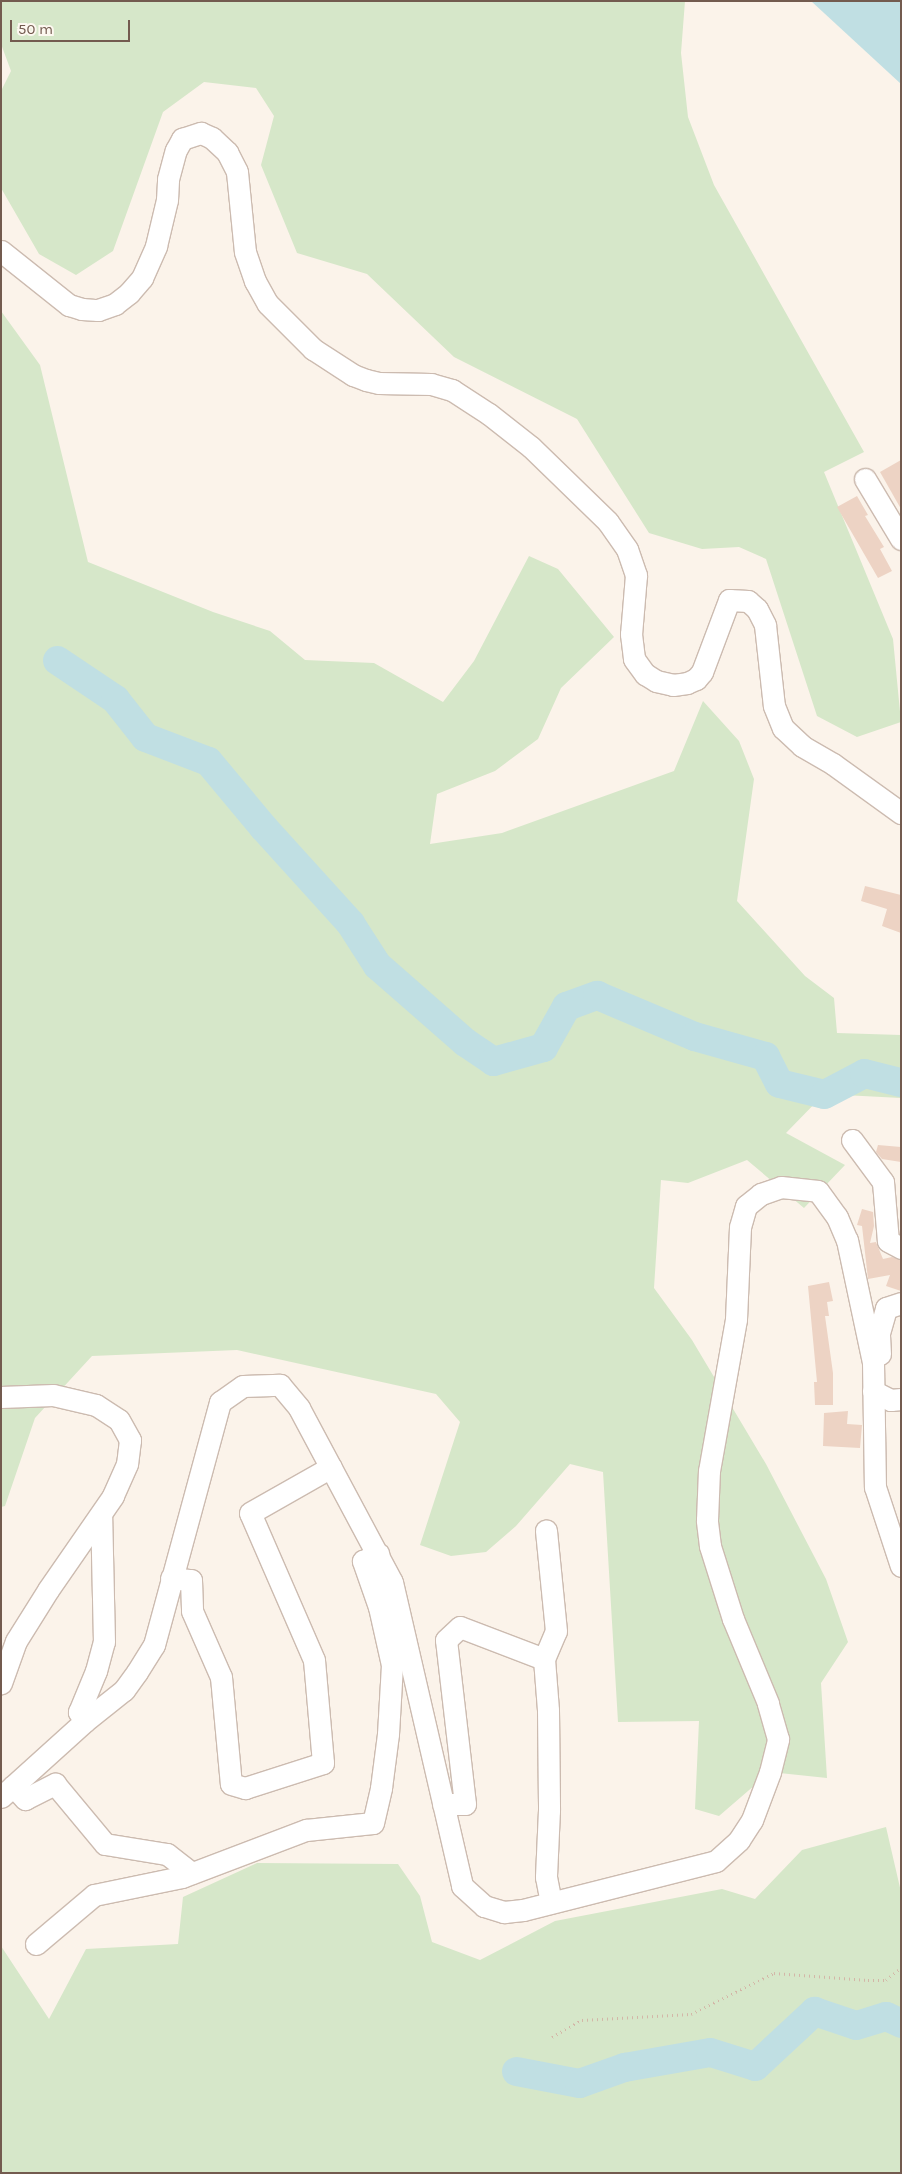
<!DOCTYPE html>
<style>
body{margin:0}
#map{position:relative;width:902px;height:2174px;overflow:hidden;background:#fbf3ea;font-family:Karla,sans-serif}
div>[style]{position:absolute}
[style*='--x']{left:calc(var(--x)*1px);top:calc(var(--y)*1px);width:calc(var(--w)*1px);rotate:calc(var(--a)*1deg)}
.green>*{inset:0;background:#d6e7c9}
.water>*{inset:0;background:#c0dfe3}
.river>*{height:29px;margin:-14.5px;padding:0 14.5px;transform-origin:14.5px;border-radius:14.5px;background:#c0dfe3}
.building>*{inset:0;background:#edd3c4}
.path>*{height:3px;margin-top:-1.5px;transform-origin:0;background:repeating-linear-gradient(90deg,#d3b6a7 0 1px,transparent 0 5px)}
.roads{filter:drop-shadow(1px 0 #ccbbb0) drop-shadow(-1px 0 #ccbbb0) drop-shadow(0 1px #ccbbb0) drop-shadow(0 -1px #ccbbb0)}
.minor>*{height:21px;margin:-10.5px;padding:0 10.5px;transform-origin:10.5px;border-radius:10.5px;background:#fff}
span{translate:-50% -50%;white-space:nowrap;text-align:center;line-height:1.15;-webkit-text-stroke:4.5px #fdf8f0;paint-order:stroke}
.frame{position:absolute;inset:0;border:2px solid #735b4f;pointer-events:none}
.scale{position:absolute;left:10px;top:20px;width:120px;height:22px;box-sizing:border-box;border:2px solid #735b4f;border-top:0;padding-left:6px;font-size:15px;line-height:18px;white-space:nowrap;color:#735b4f;-webkit-text-stroke:4px #fdf8f0;paint-order:stroke}
</style>
<div id="map">
<div class="green">
<div style="clip-path:polygon(1px 1px,685px 1px,681px 53px,688px 117px,714px 185px,864px 452px,824px 472px,893px 639px,901px 722px,857px 737px,817px 716px,766px 559px,739px 547px,702px 549px,649px 533px,577px 419px,454px 357px,367px 274px,297px 253px,261px 165px,274px 116px,256px 88px,204px 82px,163px 112px,113px 251px,76px 275px,39px 254px,1px 188px,1px 91px,11px 71px,1px 44px)"></div>
<div style="clip-path:polygon(1px 311px,40px 365px,88px 562px,213px 612px,270px 631px,305px 660px,374px 663px,443px 702px,474px 661px,529px 556px,558px 569px,614px 637px,561px 688px,538px 739px,495px 771px,437px 794px,430px 844px,502px 833px,674px 771px,703px 701px,739px 741px,754px 779px,737px 901px,805px 976px,834px 998px,837px 1033px,901px 1035px,901px 1098px,824px 1094px,786px 1133px,845px 1165px,804px 1208px,747px 1160px,688px 1183px,661px 1180px,654px 1288px,692px 1340px,766px 1464px,826px 1579px,848px 1642px,821px 1683px,827px 1778px,770px 1772px,719px 1816px,695px 1809px,699px 1721px,618px 1722px,603px 1472px,570px 1464px,516px 1526px,486px 1552px,451px 1556px,420px 1545px,460px 1422px,436px 1394px,237px 1350px,92px 1356px,35px 1418px,5px 1506px,1px 1507px)"></div>
<div style="clip-path:polygon(886px 1827px,901px 1892px,901px 2173px,1px 2173px,1px 1946px,49px 2019px,86px 1949px,178px 1944px,183px 1897px,257px 1863px,398px 1864px,420px 1896px,432px 1942px,480px 1960px,555px 1921px,722px 1889px,755px 1899px,802px 1850px)"></div>
</div>
<div class="water">
<div style="clip-path:polygon(811px 1px,901px 1px,901px 84px)"></div>
</div>
<div class="river">
<div style="--x:57;--y:660;--w:70;--a:33.9"></div>
<div style="--x:115;--y:699;--w:48;--a:51.7"></div>
<div style="--x:145;--y:737;--w:67;--a:20.9"></div>
<div style="--x:208;--y:761;--w:86;--a:50.2"></div>
<div style="--x:263;--y:827;--w:130;--a:47.8"></div>
<div style="--x:350;--y:923;--w:50;--a:57.3"></div>
<div style="--x:377;--y:965;--w:117;--a:41.2"></div>
<div style="--x:465;--y:1042;--w:34;--a:34"></div>
<div style="--x:493;--y:1061;--w:52;--a:-15.6"></div>
<div style="--x:543;--y:1047;--w:47;--a:-60.7"></div>
<div style="--x:566;--y:1006;--w:33;--a:-20"></div>
<div style="--x:597;--y:995;--w:105;--a:22.9"></div>
<div style="--x:694;--y:1036;--w:74;--a:15.7"></div>
<div style="--x:765;--y:1056;--w:30;--a:63"></div>
<div style="--x:779;--y:1083;--w:46;--a:13.7"></div>
<div style="--x:824;--y:1094;--w:45;--a:-27.7"></div>
<div style="--x:864;--y:1073;--w:38;--a:14"></div>
<div style="--x:516;--y:2071;--w:64;--a:10.8"></div>
<div style="--x:579;--y:2083;--w:48;--a:-19.6"></div>
<div style="--x:624;--y:2067;--w:87;--a:-9.9"></div>
<div style="--x:710;--y:2052;--w:47;--a:17.3"></div>
<div style="--x:755;--y:2066;--w:81;--a:-43"></div>
<div style="--x:814;--y:2011;--w:44;--a:18.4"></div>
<div style="--x:856;--y:2025;--w:31;--a:-17"></div>
<div style="--x:886;--y:2016;--w:17;--a:25"></div>
</div>
<div class="building">
<div style="clip-path:polygon(901px 460px,901px 509px,880px 472px)"></div>
<div style="clip-path:polygon(857px 496px,868px 515px,865px 516px,884px 547px,880px 549px,892px 571px,878px 578px,837px 507px)"></div>
<div style="clip-path:polygon(865px 886px,901px 895px,901px 933px,882px 926px,887px 909px,861px 901px)"></div>
<div style="clip-path:polygon(878px 1145px,901px 1147px,901px 1162px,882px 1159px,876px 1152px)"></div>
<div style="clip-path:polygon(862px 1209px,873px 1212px,874px 1226px,870px 1243px,876px 1242px,883px 1259px,892px 1257px,901px 1260px,901px 1291px,886px 1286px,890px 1275px,868px 1279px,862px 1226px,857px 1225px)"></div>
<div style="clip-path:polygon(829px 1282px,833px 1301px,827px 1302px,829px 1316px,825px 1316px,833px 1373px,833px 1405px,815px 1405px,814px 1382px,817px 1382px,808px 1286px)"></div>
<div style="clip-path:polygon(848px 1411px,847px 1424px,862px 1425px,860px 1448px,823px 1446px,824px 1413px)"></div>
</div>
<div class="path">
<div style="--x:552;--y:2037;--w:34;--a:-30"></div>
<div style="--x:582;--y:2020;--w:109;--a:-3.2"></div>
<div style="--x:691;--y:2014;--w:93;--a:-26.3"></div>
<div style="--x:774;--y:1973;--w:94;--a:4.3"></div>
<div style="--x:868;--y:1980;--w:18;--a:0"></div>
<div style="--x:886;--y:1980;--w:19;--a:-39"></div>
</div>
<div class="roads">
<div class="minor">
<div style="--x:1;--y:251;--w:87;--a:38.5"></div>
<div style="--x:69;--y:305;--w:14;--a:17"></div>
<div style="--x:82;--y:309;--w:16;--a:4"></div>
<div style="--x:98;--y:310;--w:18;--a:-19"></div>
<div style="--x:115;--y:304;--w:18;--a:-38"></div>
<div style="--x:129;--y:293;--w:20;--a:-49"></div>
<div style="--x:142;--y:278;--w:35;--a:-66"></div>
<div style="--x:156;--y:246;--w:47;--a:-76.6"></div>
<div style="--x:167;--y:200;--w:21;--a:-87"></div>
<div style="--x:168;--y:179;--w:30;--a:-75"></div>
<div style="--x:176;--y:150;--w:13;--a:-61"></div>
<div style="--x:182;--y:139;--w:20;--a:-18"></div>
<div style="--x:201;--y:133;--w:12;--a:24"></div>
<div style="--x:212;--y:138;--w:21;--a:43"></div>
<div style="--x:227;--y:152;--w:22;--a:63"></div>
<div style="--x:237;--y:172;--w:80;--a:84.3"></div>
<div style="--x:245;--y:252;--w:31;--a:71"></div>
<div style="--x:255;--y:281;--w:26;--a:61"></div>
<div style="--x:268;--y:304;--w:64;--a:45"></div>
<div style="--x:313;--y:349;--w:48;--a:33"></div>
<div style="--x:353;--y:375;--w:14;--a:21"></div>
<div style="--x:366;--y:380;--w:13;--a:13"></div>
<div style="--x:379;--y:383;--w:52;--a:1.1"></div>
<div style="--x:431;--y:384;--w:22;--a:16"></div>
<div style="--x:452;--y:390;--w:44;--a:33"></div>
<div style="--x:489;--y:414;--w:53;--a:38.2"></div>
<div style="--x:531;--y:447;--w:107;--a:44.2"></div>
<div style="--x:608;--y:522;--w:33;--a:55"></div>
<div style="--x:627;--y:549;--w:28;--a:71"></div>
<div style="--x:636;--y:575;--w:59;--a:94.8"></div>
<div style="--x:631;--y:634;--w:25;--a:83"></div>
<div style="--x:634;--y:659;--w:19;--a:54"></div>
<div style="--x:645;--y:674;--w:13;--a:32"></div>
<div style="--x:656;--y:681;--w:17;--a:13"></div>
<div style="--x:673;--y:685;--w:14;--a:-8"></div>
<div style="--x:687;--y:683;--w:10;--a:-24"></div>
<div style="--x:696;--y:679;--w:9;--a:-49"></div>
<div style="--x:702;--y:672;--w:77;--a:-69.4"></div>
<div style="--x:729;--y:600;--w:19;--a:3"></div>
<div style="--x:748;--y:601;--w:12;--a:42"></div>
<div style="--x:757;--y:609;--w:18;--a:63"></div>
<div style="--x:765;--y:625;--w:81;--a:83.7"></div>
<div style="--x:774;--y:706;--w:24;--a:68"></div>
<div style="--x:783;--y:728;--w:26;--a:43"></div>
<div style="--x:802;--y:746;--w:36;--a:30"></div>
<div style="--x:833;--y:764;--w:84;--a:35.8"></div>
<div style="--x:865;--y:479;--w:70;--a:59"></div>
<div style="--x:852;--y:1140;--w:52;--a:53.6"></div>
<div style="--x:883;--y:1182;--w:59;--a:85.2"></div>
<div style="--x:888;--y:1241;--w:15;--a:28"></div>
<div style="--x:880;--y:1354;--w:21;--a:-93"></div>
<div style="--x:879;--y:1333;--w:26;--a:-74"></div>
<div style="--x:886;--y:1308;--w:16;--a:-18"></div>
<div style="--x:873;--y:1391;--w:20;--a:27"></div>
<div style="--x:891;--y:1400;--w:10;--a:-6"></div>
<div style="--x:1;--y:1397;--w:52;--a:-2.2"></div>
<div style="--x:53;--y:1395;--w:44;--a:13.1"></div>
<div style="--x:96;--y:1405;--w:27;--a:33"></div>
<div style="--x:119;--y:1420;--w:23;--a:61"></div>
<div style="--x:130;--y:1440;--w:24;--a:97"></div>
<div style="--x:127;--y:1464;--w:35;--a:114"></div>
<div style="--x:113;--y:1496;--w:114;--a:124.7"></div>
<div style="--x:48;--y:1590;--w:60;--a:122.1"></div>
<div style="--x:16;--y:1641;--w:45;--a:109.7"></div>
<div style="--x:171;--y:1578;--w:20;--a:6"></div>
<div style="--x:191;--y:1580;--w:31;--a:88"></div>
<div style="--x:192;--y:1611;--w:72;--a:66.3"></div>
<div style="--x:221;--y:1677;--w:107;--a:84.7"></div>
<div style="--x:231;--y:1784;--w:15;--a:16"></div>
<div style="--x:245;--y:1788;--w:82;--a:-17.8"></div>
<div style="--x:323;--y:1763;--w:103;--a:-95"></div>
<div style="--x:314;--y:1660;--w:160;--a:-113.5"></div>
<div style="--x:250;--y:1513;--w:93;--a:-29.6"></div>
<div style="--x:544;--y:1659;--w:51;--a:85.5"></div>
<div style="--x:548;--y:1710;--w:100;--a:89.4"></div>
<div style="--x:549;--y:1810;--w:67;--a:92.6"></div>
<div style="--x:546;--y:1877;--w:26;--a:79"></div>
<div style="--x:85;--y:1721;--w:11;--a:-124"></div>
<div style="--x:79;--y:1712;--w:44;--a:-67.5"></div>
<div style="--x:96;--y:1671;--w:30;--a:-75"></div>
<div style="--x:104;--y:1642;--w:128;--a:-91.3"></div>
<div style="--x:13;--y:1786;--w:18;--a:47"></div>
<div style="--x:25;--y:1799;--w:34;--a:-27"></div>
<div style="--x:55;--y:1784;--w:78;--a:50.2"></div>
<div style="--x:105;--y:1844;--w:63;--a:9.2"></div>
<div style="--x:167;--y:1854;--w:31;--a:38"></div>
<div style="--x:1;--y:1797;--w:113;--a:-42.1"></div>
<div style="--x:85;--y:1721;--w:50;--a:-38.5"></div>
<div style="--x:124;--y:1690;--w:22;--a:-54"></div>
<div style="--x:137;--y:1672;--w:32;--a:-58"></div>
<div style="--x:154;--y:1645;--w:252;--a:-74.8"></div>
<div style="--x:220;--y:1402;--w:28;--a:-35"></div>
<div style="--x:243;--y:1386;--w:37;--a:-2"></div>
<div style="--x:280;--y:1385;--w:30;--a:50"></div>
<div style="--x:299;--y:1408;--w:197;--a:61.9"></div>
<div style="--x:392;--y:1582;--w:312;--a:77"></div>
<div style="--x:462;--y:1886;--w:30;--a:42"></div>
<div style="--x:484;--y:1906;--w:21;--a:17"></div>
<div style="--x:504;--y:1912;--w:19;--a:-6"></div>
<div style="--x:523;--y:1910;--w:199;--a:-14.2"></div>
<div style="--x:716;--y:1861;--w:31;--a:-42"></div>
<div style="--x:739;--y:1840;--w:24;--a:-57"></div>
<div style="--x:752;--y:1820;--w:51;--a:-69.4"></div>
<div style="--x:770;--y:1772;--w:34;--a:-76"></div>
<div style="--x:778;--y:1739;--w:37;--a:-106"></div>
<div style="--x:768;--y:1703;--w:91;--a:-112.6"></div>
<div style="--x:733;--y:1619;--w:77;--a:-107.5"></div>
<div style="--x:710;--y:1546;--w:26;--a:-97"></div>
<div style="--x:707;--y:1520;--w:49;--a:-87.7"></div>
<div style="--x:709;--y:1471;--w:154;--a:-79.9"></div>
<div style="--x:736;--y:1319;--w:92;--a:-87.5"></div>
<div style="--x:740;--y:1227;--w:22;--a:-74"></div>
<div style="--x:746;--y:1206;--w:19;--a:-39"></div>
<div style="--x:761;--y:1194;--w:21;--a:-19"></div>
<div style="--x:781;--y:1187;--w:37;--a:6"></div>
<div style="--x:818;--y:1191;--w:32;--a:54"></div>
<div style="--x:837;--y:1217;--w:25;--a:67"></div>
<div style="--x:847;--y:1240;--w:125;--a:78"></div>
<div style="--x:873;--y:1362;--w:125;--a:89.1"></div>
<div style="--x:875;--y:1487;--w:83;--a:71.8"></div>
<div style="--x:443;--y:1804;--w:22;--a:0"></div>
<div style="--x:465;--y:1804;--w:165;--a:-96.6"></div>
<div style="--x:446;--y:1640;--w:19;--a:-43"></div>
<div style="--x:460;--y:1627;--w:90;--a:20.9"></div>
<div style="--x:544;--y:1659;--w:30;--a:-67"></div>
<div style="--x:556;--y:1631;--w:101;--a:-95.7"></div>
<div style="--x:36;--y:1944;--w:76;--a:-40.2"></div>
<div style="--x:94;--y:1895;--w:90;--a:-11.6"></div>
<div style="--x:182;--y:1877;--w:133;--a:-20.8"></div>
<div style="--x:306;--y:1830;--w:67;--a:-6"></div>
<div style="--x:373;--y:1823;--w:36;--a:-77"></div>
<div style="--x:381;--y:1788;--w:54;--a:-82.6"></div>
<div style="--x:388;--y:1734;--w:69;--a:-86.7"></div>
<div style="--x:392;--y:1665;--w:59;--a:-102.6"></div>
<div style="--x:379;--y:1607;--w:49;--a:-109.2"></div>
<div style="--x:363;--y:1561;--w:17;--a:-25"></div>
</div>
</div>
<div class="frame"></div>
<div class="scale">50 m</div>
</div>
